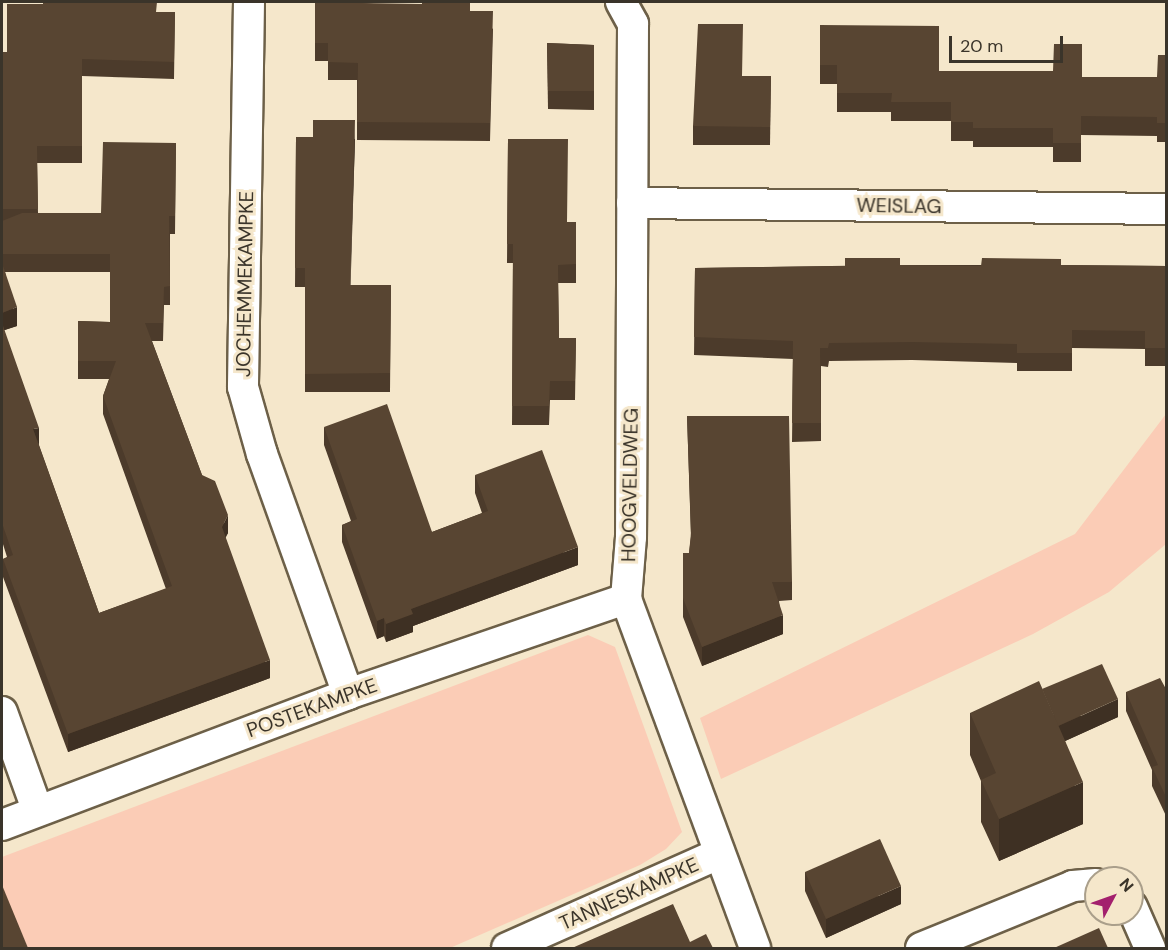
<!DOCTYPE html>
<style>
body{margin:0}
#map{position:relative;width:1168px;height:950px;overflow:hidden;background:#f5e7cb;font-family:"DM Sans",sans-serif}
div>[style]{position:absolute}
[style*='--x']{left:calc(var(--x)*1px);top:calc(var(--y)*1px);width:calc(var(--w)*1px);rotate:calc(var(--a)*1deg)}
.green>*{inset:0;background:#fbccb6}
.roads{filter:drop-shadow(2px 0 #6d6048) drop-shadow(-2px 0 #6d6048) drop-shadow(0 2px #6d6048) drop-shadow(0 -2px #6d6048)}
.minor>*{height:30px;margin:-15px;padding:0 15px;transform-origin:15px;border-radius:15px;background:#fff}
.wall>*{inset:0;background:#4c3b2b}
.shaded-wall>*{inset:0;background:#3e3023}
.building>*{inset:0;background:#584532}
span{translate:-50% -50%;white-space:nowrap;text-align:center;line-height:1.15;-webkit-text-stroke:6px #f5e7cb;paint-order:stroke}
.street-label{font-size:20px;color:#3a342a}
.frame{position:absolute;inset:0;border:3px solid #3a342a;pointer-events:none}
.north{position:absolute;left:1084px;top:866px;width:60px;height:60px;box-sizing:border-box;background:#f5e7cb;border:2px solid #aa9f8b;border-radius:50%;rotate:49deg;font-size:16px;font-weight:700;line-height:24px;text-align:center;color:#3a342a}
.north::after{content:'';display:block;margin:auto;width:21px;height:27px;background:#a3206d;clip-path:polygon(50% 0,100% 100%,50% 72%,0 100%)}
.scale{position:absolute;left:949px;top:36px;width:114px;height:27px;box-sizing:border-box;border:3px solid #3a342a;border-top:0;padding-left:8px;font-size:18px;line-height:21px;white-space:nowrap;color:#3a342a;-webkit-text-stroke:4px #f5e7cb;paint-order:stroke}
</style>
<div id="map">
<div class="green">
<div style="clip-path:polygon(1166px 414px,1166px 544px,1109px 592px,1033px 634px,721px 779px,700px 718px,1075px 534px)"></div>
<div style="clip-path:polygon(588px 635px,615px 647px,682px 832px,666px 849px,640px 865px,450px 948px,2px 948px,2px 857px)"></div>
</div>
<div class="roads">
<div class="minor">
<div style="--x:249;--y:2;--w:385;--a:90.9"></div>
<div style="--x:243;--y:387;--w:70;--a:74.2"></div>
<div style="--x:262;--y:454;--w:255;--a:70.3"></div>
<div style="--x:621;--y:2;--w:25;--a:61"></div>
<div style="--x:633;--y:24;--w:513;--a:90.22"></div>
<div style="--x:631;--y:537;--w:62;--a:94.6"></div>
<div style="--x:626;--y:599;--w:372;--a:69.7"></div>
<div style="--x:632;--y:203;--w:534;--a:0.64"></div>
<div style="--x:2;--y:712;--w:103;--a:70.2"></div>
<div style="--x:2;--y:825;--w:370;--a:-20.7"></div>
<div style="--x:348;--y:694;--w:294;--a:-18.9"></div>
<div style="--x:1132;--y:907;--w:45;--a:66.3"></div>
<div style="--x:507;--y:948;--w:231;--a:-24"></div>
<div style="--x:921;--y:948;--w:164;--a:-22.2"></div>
<div style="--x:1073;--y:886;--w:23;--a:-5"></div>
</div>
</div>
<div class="wall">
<div style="clip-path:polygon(315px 2px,360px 3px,470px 11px,493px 29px,490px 141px,357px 140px,357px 80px,328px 80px,328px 61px,315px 61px)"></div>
<div style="clip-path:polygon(evenodd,157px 12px,175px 12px,174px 79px,82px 76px,82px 163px,37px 163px,38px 213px,101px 213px,176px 143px,175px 234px,170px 234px,170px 305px,164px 305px,163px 341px,152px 341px,202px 475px,228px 533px,225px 537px,270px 678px,68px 752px,3px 577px,3px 559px,7px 557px,2px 541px,2px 52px,7px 52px,157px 12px,5px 272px,110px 272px,110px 322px,78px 321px,78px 379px,109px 379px,103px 396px,103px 414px,166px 589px,99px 613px,39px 445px,4px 330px,17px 326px,5px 272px)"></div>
<div style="clip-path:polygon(820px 25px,939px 71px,1082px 77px,1157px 77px,1167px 55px,1167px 142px,1157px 142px,1157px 136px,1081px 135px,1081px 162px,1053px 162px,1053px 147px,973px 147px,973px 141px,951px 141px,951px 121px,891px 121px,891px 112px,837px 112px,837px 84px,820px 84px)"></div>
<div style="clip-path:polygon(547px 43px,594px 45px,594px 110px,548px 109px)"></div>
<div style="clip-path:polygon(742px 76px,771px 76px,770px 145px,693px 145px,693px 126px)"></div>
<div style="clip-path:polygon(296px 137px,355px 139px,350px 285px,391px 285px,390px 392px,305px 392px,305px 287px,295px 287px)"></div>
<div style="clip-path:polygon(508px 139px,567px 222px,576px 222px,576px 283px,558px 283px,559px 338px,576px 338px,575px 400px,550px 400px,549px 425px,512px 425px,513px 263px,507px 263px)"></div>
<div style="clip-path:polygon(900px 265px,1061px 265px,1167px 266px,1167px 366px,1145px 366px,1145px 349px,1072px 348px,1072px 371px,1017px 371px,1017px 363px,912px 360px,829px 361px,828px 367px,821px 366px,821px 441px,792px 442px,793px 359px,694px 355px,695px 268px)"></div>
<div style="clip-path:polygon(687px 416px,792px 582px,792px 600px,779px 601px,783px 634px,702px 666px,683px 617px,683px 553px,689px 553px,691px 537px)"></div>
<div style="clip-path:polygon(324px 427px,432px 532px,482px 513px,475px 493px,475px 475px,578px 565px,413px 626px,413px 632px,386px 642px,384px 636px,377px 639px,342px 542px,342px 525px,351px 521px,324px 445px)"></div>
<div style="clip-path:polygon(1167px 689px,1167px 818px,1152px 786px,1152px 770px,1126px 711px,1126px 692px)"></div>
<div style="clip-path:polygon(970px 713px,1118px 717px,1065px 741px,1083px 824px,999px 861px,981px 822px,981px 781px,970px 755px)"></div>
<div style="clip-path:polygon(805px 872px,901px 904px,826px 938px,805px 891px)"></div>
</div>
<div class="shaded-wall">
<div style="clip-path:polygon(355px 120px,355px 139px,350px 304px,350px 285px)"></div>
<div style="clip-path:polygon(17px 307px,17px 326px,2px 331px,2px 313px)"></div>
<div style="clip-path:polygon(39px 428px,39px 446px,33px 429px)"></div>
<div style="clip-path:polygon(228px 515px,228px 533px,222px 545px,222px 527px)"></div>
<div style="clip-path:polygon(578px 547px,578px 565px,413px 626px,413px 632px,386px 642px,386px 624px,411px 609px)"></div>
<div style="clip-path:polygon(783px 615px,783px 634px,702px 666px,702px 647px)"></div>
<div style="clip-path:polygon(384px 618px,384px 636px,377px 639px,377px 621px)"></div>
<div style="clip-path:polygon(270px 660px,270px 678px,68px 752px,68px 734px)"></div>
<div style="clip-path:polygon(1118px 699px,1118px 717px,1052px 747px,1052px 729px)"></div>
<div style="clip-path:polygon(1083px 782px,1083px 824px,999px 861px,999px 819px)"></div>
<div style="clip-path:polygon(901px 886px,901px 904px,826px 938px,826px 919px)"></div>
</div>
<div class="building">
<div style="clip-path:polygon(43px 2px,157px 2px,156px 12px,175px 12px,174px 62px,82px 59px,82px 146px,37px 146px,38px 209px,2px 209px,2px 52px,7px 52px,7px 4px,43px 4px)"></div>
<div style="clip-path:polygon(315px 2px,360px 2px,360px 3px,422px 4px,422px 2px,470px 2px,470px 11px,493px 11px,490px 123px,357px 122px,358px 63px,328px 62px,328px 43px,315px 43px)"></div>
<div style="clip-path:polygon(698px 24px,743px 24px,742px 76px,771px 76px,770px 127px,693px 126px)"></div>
<div style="clip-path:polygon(820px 25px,939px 26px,939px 71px,1053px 71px,1054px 44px,1082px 44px,1082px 77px,1157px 77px,1158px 55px,1167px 55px,1167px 123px,1157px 123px,1157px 117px,1081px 116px,1081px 143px,1053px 143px,1053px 128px,973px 128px,973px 122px,951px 122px,951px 102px,891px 102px,892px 93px,837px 93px,837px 65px,820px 65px)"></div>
<div style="clip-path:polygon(547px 43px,594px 45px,594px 91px,548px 91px)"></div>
<div style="clip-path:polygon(313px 120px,355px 120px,350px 285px,391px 285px,390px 373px,305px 374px,305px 268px,295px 268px,296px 137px,313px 137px)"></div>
<div style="clip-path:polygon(508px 139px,568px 139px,567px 222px,576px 222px,576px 264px,558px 265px,559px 338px,576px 338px,575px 381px,550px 381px,549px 406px,512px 406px,513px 244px,507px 244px)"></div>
<div style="clip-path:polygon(103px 142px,176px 143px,175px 216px,169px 216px,170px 286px,164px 287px,163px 323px,145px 323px,202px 475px,215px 481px,228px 515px,222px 527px,270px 660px,68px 734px,3px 559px,13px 555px,2px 523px,2px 323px,39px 428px,33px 429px,99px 613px,172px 586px,103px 396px,116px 361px,78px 361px,78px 321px,110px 322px,110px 254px,2px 254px,2px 221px,22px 213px,101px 213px)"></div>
<div style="clip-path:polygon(845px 258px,900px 258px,900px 265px,981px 266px,982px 258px,1061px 259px,1061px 265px,1167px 266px,1167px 348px,1145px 348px,1145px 331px,1072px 330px,1072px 353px,1017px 353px,1017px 344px,912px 342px,829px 343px,828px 348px,820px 348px,821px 423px,792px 423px,793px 341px,694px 337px,695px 268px,845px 266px)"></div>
<div style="clip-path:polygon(2px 263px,17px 307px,2px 313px)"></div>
<div style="clip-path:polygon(387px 404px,432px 532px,488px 511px,475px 475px,542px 450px,578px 547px,411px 609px,413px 614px,386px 624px,384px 618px,377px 621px,342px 525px,357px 519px,324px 427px)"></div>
<div style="clip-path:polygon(687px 416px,789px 416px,792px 582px,772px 582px,783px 615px,702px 647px,683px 598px,683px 553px,689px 553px,691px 533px)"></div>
<div style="clip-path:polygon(1102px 664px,1118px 699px,1058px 726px,1042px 689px)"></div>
<div style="clip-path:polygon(1160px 678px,1166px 689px,1167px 689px,1167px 799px,1152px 767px,1158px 765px,1126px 692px)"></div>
<div style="clip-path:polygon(1039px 681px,1083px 782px,999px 819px,981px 780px,996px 773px,970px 713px)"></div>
<div style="clip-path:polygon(880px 839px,901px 886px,826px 919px,805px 872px)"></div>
<div style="clip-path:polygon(2px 885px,28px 948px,2px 948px)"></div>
<div style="clip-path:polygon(673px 904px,690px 942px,706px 934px,713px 948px,572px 948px)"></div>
<div style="clip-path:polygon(1099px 928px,1108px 948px,1054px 948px)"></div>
</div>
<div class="street-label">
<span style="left:899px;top:206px;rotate:1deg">WEISLAG</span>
<span style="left:245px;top:284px;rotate:-89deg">JOCHEMMEKAMPKE</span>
<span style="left:630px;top:485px;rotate:-89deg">HOOGVELDWEG</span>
<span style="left:312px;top:708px;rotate:-20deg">POSTEKAMPKE</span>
<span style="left:629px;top:894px;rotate:-24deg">TANNESKAMPKE</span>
</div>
<div class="frame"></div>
<div class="north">N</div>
<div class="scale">20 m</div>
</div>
